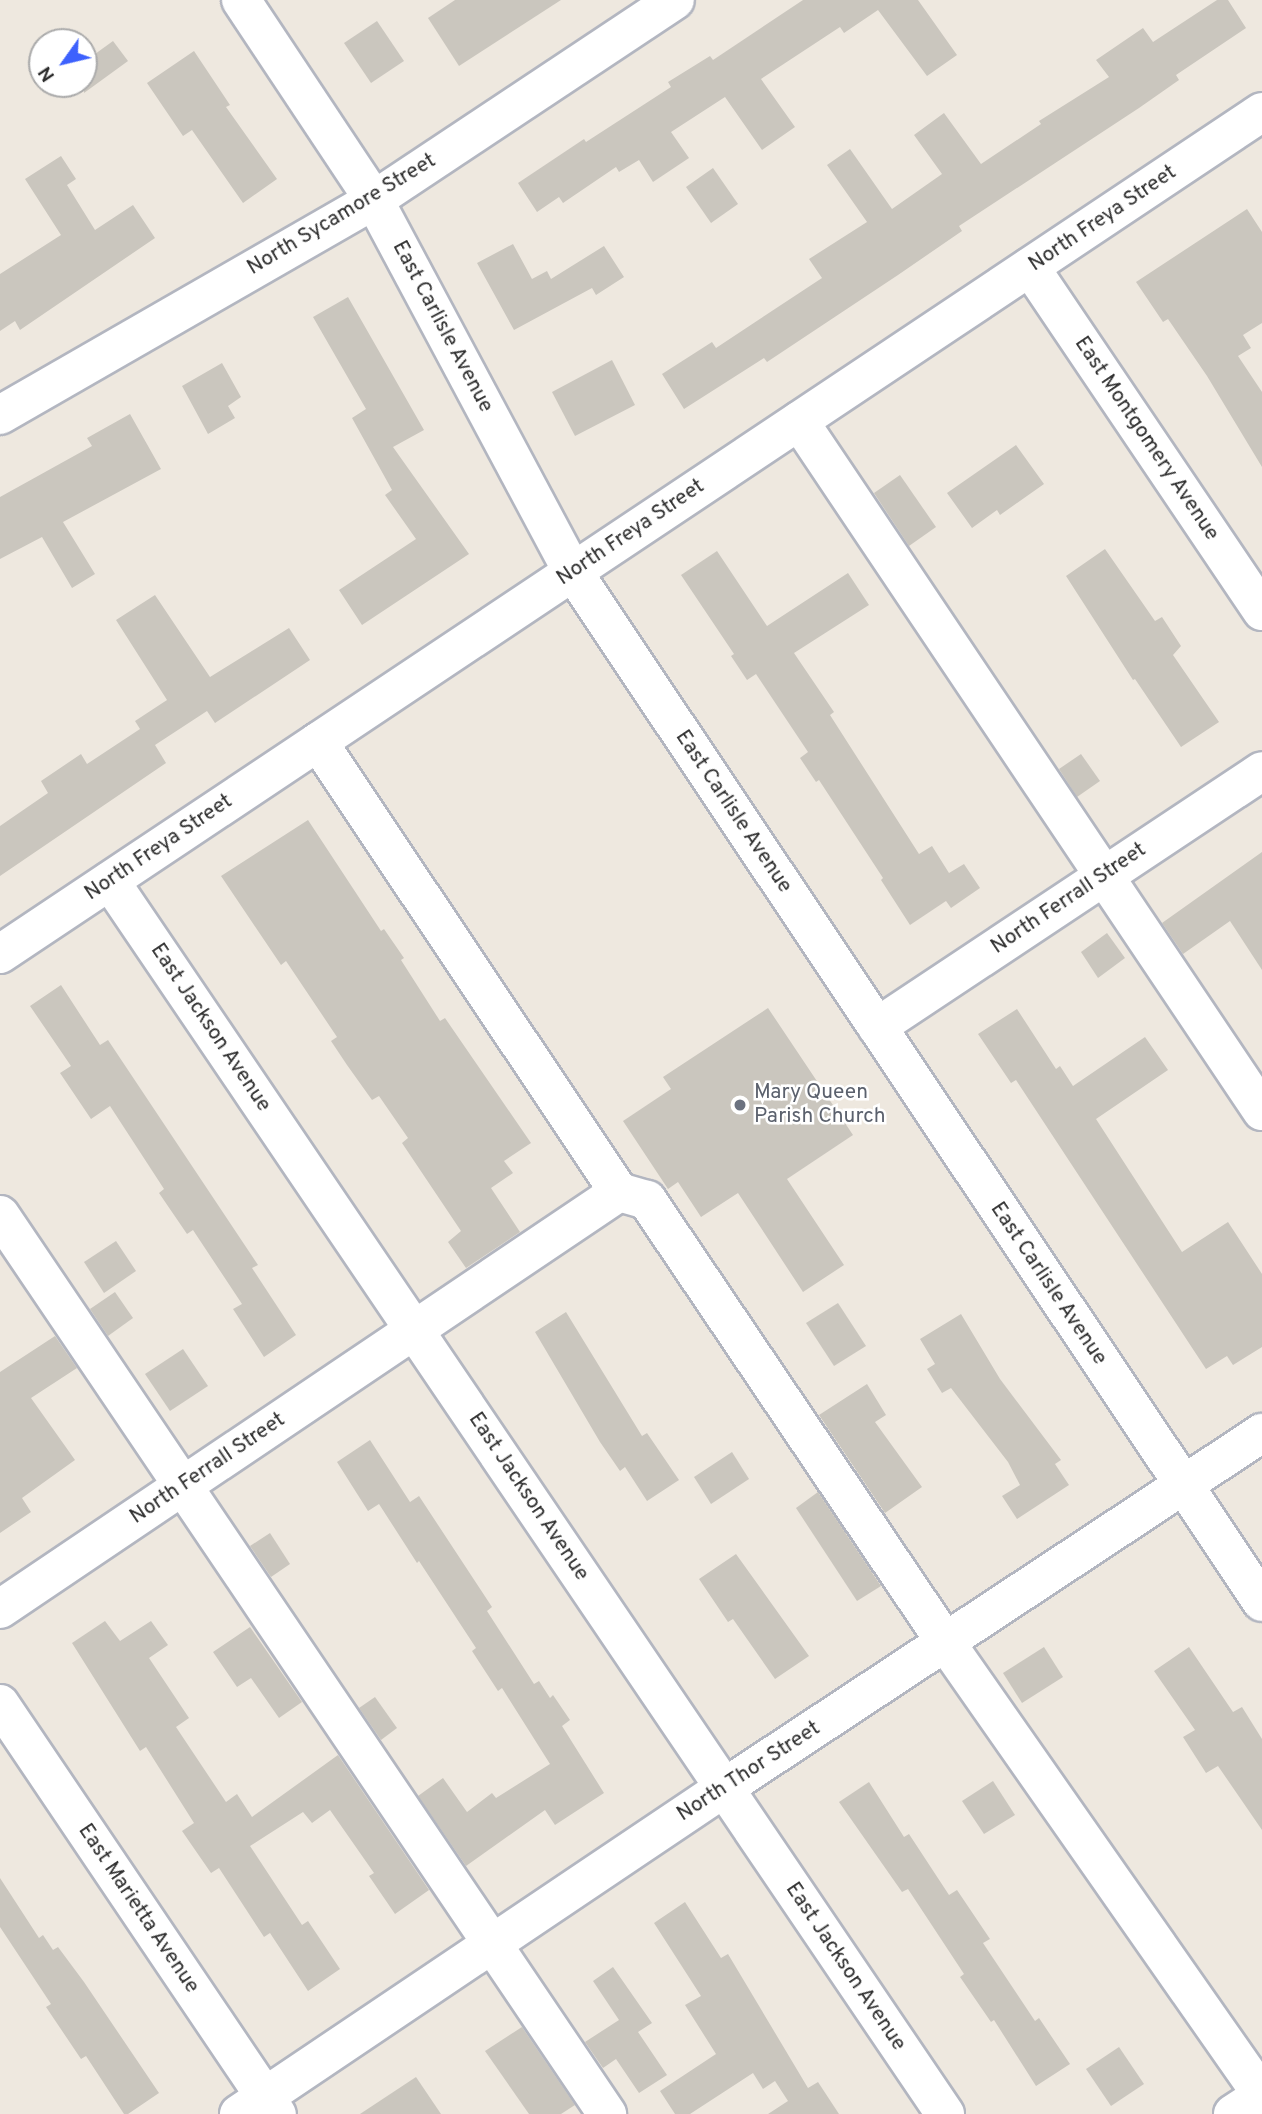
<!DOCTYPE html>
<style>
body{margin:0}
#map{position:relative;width:1262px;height:2114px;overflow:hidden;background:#eee8df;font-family:Overpass,sans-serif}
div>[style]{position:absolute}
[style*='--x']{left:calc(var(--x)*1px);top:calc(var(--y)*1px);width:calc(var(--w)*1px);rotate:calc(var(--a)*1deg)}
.building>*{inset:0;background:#cac6be}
.roads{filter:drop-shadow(2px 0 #b3b6c0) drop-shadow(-2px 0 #b3b6c0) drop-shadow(0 2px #b3b6c0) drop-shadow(0 -2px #b3b6c0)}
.minor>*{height:38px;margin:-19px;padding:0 19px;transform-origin:19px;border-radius:19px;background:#fff}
.dots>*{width:19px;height:19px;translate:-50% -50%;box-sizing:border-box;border:4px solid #fff;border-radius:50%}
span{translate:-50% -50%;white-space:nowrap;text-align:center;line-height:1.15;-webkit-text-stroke:5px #fff;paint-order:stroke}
.street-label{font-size:21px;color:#2d2d2d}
.worship-label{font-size:21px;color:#5b616d}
.left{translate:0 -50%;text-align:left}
.north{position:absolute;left:28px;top:28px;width:70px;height:70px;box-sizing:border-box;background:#fff;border:2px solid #ababab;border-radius:50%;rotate:236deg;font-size:19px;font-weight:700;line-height:28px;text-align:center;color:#2d2d2d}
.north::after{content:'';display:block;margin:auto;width:24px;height:32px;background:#3d61fd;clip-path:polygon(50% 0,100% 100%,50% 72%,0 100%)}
</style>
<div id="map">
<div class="building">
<div style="clip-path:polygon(455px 0,561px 0,459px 66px,428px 18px)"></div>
<div style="clip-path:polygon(803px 0,918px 0,957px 55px,927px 76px,878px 10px,844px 33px,840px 27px,761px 79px,795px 127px,762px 150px,725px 97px,671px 132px,689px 158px,653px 182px,639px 160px,619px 172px,616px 167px,563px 203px,559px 197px,537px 212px,518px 183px,584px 139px,586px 142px,671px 87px,668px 82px,710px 56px,713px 60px)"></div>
<div style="clip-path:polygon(1217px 0,1228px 0,1246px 28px,1176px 75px,1179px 80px,1139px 108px,959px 226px,962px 231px,898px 275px,767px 362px,764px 358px,684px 409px,662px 374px,712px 342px,716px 348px,822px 278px,809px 259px,867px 222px,827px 165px,850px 149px,892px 209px,942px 174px,914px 135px,944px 113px,981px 164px,1041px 124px,1039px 121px,1109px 77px,1096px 60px,1143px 28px,1153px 42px)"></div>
<div style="clip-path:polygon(377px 21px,404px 61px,371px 83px,344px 43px)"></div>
<div style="clip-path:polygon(113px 41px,128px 61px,84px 93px,84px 62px)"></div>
<div style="clip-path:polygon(194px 51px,230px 105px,226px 107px,277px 179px,243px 203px,192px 130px,183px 136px,147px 83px)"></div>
<div style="clip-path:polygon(61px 156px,76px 179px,67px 185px,95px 230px,133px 205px,155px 238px,20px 330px,15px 321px,0 331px,0 274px,61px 235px,25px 179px)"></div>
<div style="clip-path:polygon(713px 168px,738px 204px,711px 223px,686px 187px)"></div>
<div style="clip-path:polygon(1247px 209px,1262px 232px,1262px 323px,1243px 335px,1251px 348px,1238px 356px,1262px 392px,1262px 467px,1207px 376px,1168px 319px,1163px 322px,1136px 282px)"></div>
<div style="clip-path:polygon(513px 244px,532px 279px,547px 271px,551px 279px,604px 246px,624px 277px,596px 295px,592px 288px,514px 330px,477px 263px)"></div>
<div style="clip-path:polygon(348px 297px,424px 430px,393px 447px,469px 554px,362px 625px,339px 590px,416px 539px,385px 495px,392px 490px,352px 418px,366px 409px,313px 317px)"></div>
<div style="clip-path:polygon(612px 360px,635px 405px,575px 436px,552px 392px)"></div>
<div style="clip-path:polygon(222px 363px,241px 397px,228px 406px,235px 418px,208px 434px,182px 386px)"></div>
<div style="clip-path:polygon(130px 414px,161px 469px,63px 522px,95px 574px,72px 588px,42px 537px,0 559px,0 497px,92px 446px,87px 438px)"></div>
<div style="clip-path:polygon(1016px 445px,1044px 484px,1000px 515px,997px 510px,972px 528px,947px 493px)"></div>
<div style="clip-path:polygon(900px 475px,936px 527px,909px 546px,874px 493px)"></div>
<div style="clip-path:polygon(1105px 549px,1155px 621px,1162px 617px,1181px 646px,1173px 655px,1219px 722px,1181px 747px,1135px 679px,1133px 680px,1066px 576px)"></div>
<div style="clip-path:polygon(717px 551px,767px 626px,848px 573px,869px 605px,794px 653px,834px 712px,830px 715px,919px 854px,932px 846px,949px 873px,964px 864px,980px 888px,951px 908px,946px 901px,910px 925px,881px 880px,883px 878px,819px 780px,816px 782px,800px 758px,808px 752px,756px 674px,747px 680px,731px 656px,734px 654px,681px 575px)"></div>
<div style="clip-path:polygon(155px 595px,210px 677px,289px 628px,310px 660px,215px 723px,207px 711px,155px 745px,166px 763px,0 876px,0 826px,48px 793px,41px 781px,81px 754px,87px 764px,140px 729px,135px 721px,167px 700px,116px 620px)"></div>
<div style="clip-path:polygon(1081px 754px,1100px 781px,1077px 797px,1059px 769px)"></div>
<div style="clip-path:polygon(308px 820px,381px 931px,384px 929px,404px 958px,401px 960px,440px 1021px,445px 1018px,531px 1143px,504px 1161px,513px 1173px,491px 1188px,520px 1232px,466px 1268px,448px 1242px,461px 1231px,402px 1143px,408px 1138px,379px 1096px,372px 1100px,347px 1065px,331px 1041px,337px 1037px,286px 961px,281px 965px,221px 876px)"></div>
<div style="clip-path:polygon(1262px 852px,1262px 970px,1230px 921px,1183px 954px,1162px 923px)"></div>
<div style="clip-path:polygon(1107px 933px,1125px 958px,1098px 978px,1081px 952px)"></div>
<div style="clip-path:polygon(61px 985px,100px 1045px,108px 1040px,258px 1265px,252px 1268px,296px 1335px,264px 1357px,233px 1309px,242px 1304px,193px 1230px,187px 1234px,159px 1193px,164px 1189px,110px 1106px,91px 1119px,60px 1073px,71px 1066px,30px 1006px)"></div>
<div style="clip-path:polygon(768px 1008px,853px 1135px,787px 1179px,844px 1265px,803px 1292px,738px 1193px,701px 1217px,678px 1182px,668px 1189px,623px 1121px,671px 1089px,663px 1077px)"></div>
<div style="clip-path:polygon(1017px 1009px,1056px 1069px,1060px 1066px,1073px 1086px,1145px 1037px,1168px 1070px,1096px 1119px,1182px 1252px,1228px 1222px,1262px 1274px,1262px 1347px,1233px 1365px,1227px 1356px,1206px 1369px,1016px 1080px,1011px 1083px,978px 1034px)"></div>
<div style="clip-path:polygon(116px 1241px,136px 1271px,104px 1293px,84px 1262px)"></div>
<div style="clip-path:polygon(115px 1292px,133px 1318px,108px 1336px,90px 1309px)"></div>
<div style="clip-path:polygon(838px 1303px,866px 1346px,834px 1366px,806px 1323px)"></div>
<div style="clip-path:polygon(566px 1312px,642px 1436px,647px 1433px,679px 1480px,647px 1501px,625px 1467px,620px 1471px,600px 1442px,535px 1332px)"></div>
<div style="clip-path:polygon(961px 1314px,1000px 1379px,1061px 1460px,1055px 1464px,1069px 1485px,1017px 1519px,1002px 1496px,1020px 1485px,1008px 1462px,951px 1388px,942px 1393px,927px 1369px,935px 1364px,920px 1339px)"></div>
<div style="clip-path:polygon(55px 1336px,77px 1368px,31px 1398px,75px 1460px,22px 1498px,31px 1512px,0 1533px,0 1372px)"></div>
<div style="clip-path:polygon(183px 1349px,208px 1386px,170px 1411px,145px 1374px)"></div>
<div style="clip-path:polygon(867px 1384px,886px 1415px,875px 1422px,922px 1487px,885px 1513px,819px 1415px)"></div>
<div style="clip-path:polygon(370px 1440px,410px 1502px,419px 1496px,492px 1607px,487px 1611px,534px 1684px,539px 1681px,550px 1698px,553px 1695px,570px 1720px,562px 1726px,604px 1793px,555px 1825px,545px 1810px,466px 1866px,418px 1796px,443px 1778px,467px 1812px,492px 1793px,496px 1798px,550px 1764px,502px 1688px,498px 1691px,472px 1651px,476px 1648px,419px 1561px,417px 1563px,379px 1504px,368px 1511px,337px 1462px)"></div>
<div style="clip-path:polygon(732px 1452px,749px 1479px,711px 1504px,694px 1477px)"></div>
<div style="clip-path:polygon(818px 1492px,881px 1586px,857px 1601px,796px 1508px)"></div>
<div style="clip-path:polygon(270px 1533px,290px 1564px,271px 1577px,250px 1546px)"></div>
<div style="clip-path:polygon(736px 1554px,809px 1656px,775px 1679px,733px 1619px,728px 1622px,699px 1579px)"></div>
<div style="clip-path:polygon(105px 1621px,120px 1641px,151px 1621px,168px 1645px,149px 1658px,189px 1718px,176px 1727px,226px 1802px,237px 1794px,252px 1817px,338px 1755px,429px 1890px,395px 1914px,369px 1876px,374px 1873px,330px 1810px,312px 1823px,303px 1812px,250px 1846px,302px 1925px,308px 1921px,340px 1969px,308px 1991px,270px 1933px,264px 1937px,219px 1868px,211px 1873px,182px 1831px,194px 1823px,146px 1747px,140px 1751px,72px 1643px)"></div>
<div style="clip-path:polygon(250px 1627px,302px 1702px,279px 1718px,251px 1678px,237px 1687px,213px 1652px)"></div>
<div style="clip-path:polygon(1044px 1647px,1063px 1677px,1022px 1703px,1003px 1673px)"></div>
<div style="clip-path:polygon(1189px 1647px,1233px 1712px,1242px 1707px,1262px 1739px,1262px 1830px,1218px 1766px,1206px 1773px,1183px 1737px,1195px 1730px,1154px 1671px)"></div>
<div style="clip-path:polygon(375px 1697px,397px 1728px,381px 1740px,359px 1708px)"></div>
<div style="clip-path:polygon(993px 1781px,1015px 1815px,984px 1834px,962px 1801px)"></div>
<div style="clip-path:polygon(869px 1782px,904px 1837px,909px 1834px,949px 1895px,957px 1890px,990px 1939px,983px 1943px,1035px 2021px,1039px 2018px,1070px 2064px,1036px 2086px,994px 2020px,991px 2022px,960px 1977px,964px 1974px,908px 1889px,902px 1892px,839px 1802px)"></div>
<div style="clip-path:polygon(0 1878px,39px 1938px,43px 1935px,53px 1950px,58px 1947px,84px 1982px,159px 2093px,128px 2114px,124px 2114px,86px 2056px,81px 2059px,46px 2007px,51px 2004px,0 1927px)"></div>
<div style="clip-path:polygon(685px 1902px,721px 1958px,728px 1954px,808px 2088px,818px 2082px,839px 2114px,768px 2114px,788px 2101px,775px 2081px,763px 2089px,753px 2073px,690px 2114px,675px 2114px,660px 2091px,716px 2054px,685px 2005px,701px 1996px,654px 1923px)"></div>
<div style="clip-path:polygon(613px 1967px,652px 2023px,638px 2032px,667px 2075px,639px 2093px,616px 2059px,603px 2068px,585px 2042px,619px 2020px,593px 1981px)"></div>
<div style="clip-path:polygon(522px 2027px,575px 2105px,561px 2114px,529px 2114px,485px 2051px)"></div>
<div style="clip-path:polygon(1119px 2047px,1144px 2084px,1111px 2106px,1086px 2069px)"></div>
<div style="clip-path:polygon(416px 2077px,441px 2114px,360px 2114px)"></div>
</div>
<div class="roads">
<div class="minor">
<div style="--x:241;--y:0;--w:240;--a:56.4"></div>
<div style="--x:374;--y:200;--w:422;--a:61.9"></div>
<div style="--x:573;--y:572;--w:1239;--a:56.22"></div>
<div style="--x:1030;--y:267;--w:415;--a:56"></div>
<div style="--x:0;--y:415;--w:431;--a:-29.9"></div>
<div style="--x:374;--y:200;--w:361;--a:-33.6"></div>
<div style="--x:799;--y:421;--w:831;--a:56.14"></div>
<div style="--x:318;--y:742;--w:541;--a:56.22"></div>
<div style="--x:619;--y:1192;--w:29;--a:16"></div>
<div style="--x:647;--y:1200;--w:534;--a:55.98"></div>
<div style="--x:946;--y:1643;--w:552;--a:55.04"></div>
<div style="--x:110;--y:881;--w:1489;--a:55.89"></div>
<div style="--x:0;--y:954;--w:1517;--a:-33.71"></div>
<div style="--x:877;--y:1027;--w:462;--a:-33.6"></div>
<div style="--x:0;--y:1215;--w:1085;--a:55.97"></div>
<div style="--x:0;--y:1609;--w:746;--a:-33.97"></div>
<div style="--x:0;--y:1704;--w:495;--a:56"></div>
<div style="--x:239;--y:2114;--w:584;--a:-33.91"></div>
<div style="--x:724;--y:1788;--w:645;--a:-33.42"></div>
<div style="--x:1233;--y:2114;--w:35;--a:-33"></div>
</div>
</div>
<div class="dots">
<div style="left:740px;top:1105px;background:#6b7280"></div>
</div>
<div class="street-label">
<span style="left:342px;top:215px;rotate:-31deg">North Sycamore Street</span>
<span style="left:1103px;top:219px;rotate:-34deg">North Freya Street</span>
<span style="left:442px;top:327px;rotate:62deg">East Carlisle Avenue</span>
<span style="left:1146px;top:439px;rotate:56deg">East Montgomery Avenue</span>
<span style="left:631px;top:533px;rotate:-34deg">North Freya Street</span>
<span style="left:733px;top:812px;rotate:56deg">East Carlisle Avenue</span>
<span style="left:159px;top:848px;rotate:-34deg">North Freya Street</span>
<span style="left:1069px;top:899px;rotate:-34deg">North Ferrall Street</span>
<span style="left:210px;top:1028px;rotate:56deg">East Jackson Avenue</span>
<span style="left:1048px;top:1284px;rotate:56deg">East Carlisle Avenue</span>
<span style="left:208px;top:1469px;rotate:-34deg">North Ferrall Street</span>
<span style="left:528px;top:1497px;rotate:56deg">East Jackson Avenue</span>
<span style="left:749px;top:1772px;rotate:-33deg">North Thor Street</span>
<span style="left:138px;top:1909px;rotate:56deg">East Marietta Avenue</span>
<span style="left:845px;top:1967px;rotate:56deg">East Jackson Avenue</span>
</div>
<div class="worship-label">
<span class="left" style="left:754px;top:1105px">Mary Queen<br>Parish Church</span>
</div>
<div class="north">N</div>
</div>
